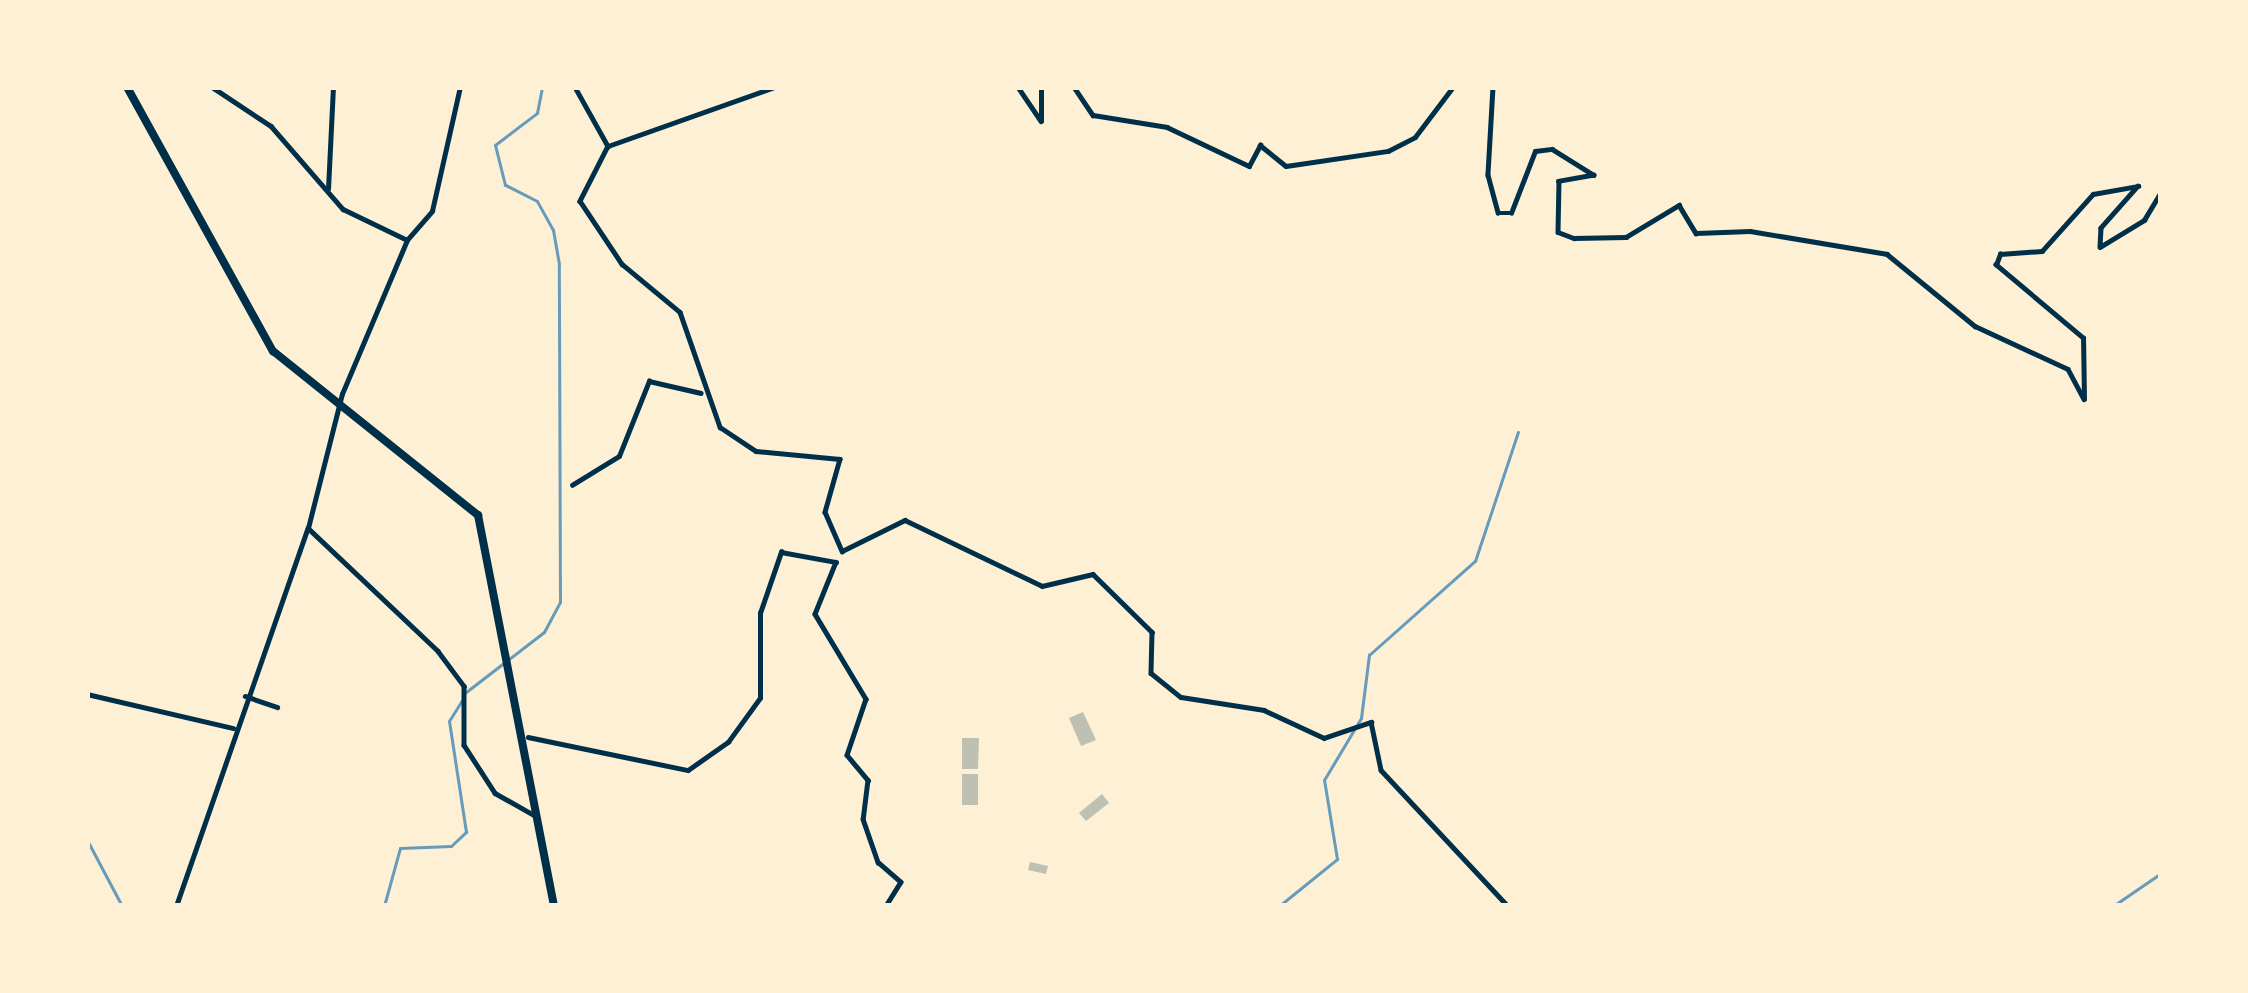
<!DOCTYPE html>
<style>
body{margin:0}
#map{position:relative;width:2248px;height:993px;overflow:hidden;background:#fdf0d5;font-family:Manrope,sans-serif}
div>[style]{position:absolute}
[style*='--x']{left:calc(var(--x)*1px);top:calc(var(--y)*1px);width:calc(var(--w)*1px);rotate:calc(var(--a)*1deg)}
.stream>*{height:3px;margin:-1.5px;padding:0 1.5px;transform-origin:1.5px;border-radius:1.5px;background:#669bbc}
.building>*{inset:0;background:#bec0b2}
.minor>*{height:4.5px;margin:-2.25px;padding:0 2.25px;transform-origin:2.25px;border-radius:2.25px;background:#003049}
.trunk>*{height:8px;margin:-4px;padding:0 4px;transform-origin:4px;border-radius:4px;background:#003049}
span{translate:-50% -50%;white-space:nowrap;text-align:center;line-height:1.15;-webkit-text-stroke:10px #fdf0d5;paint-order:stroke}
.frame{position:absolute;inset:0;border:90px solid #fdf0d5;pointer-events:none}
</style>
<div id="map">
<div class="stream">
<div style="--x:466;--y:692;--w:98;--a:-37.6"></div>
<div style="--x:544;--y:632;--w:34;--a:-62"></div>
<div style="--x:560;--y:602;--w:338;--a:-90.2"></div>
<div style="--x:559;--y:264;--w:35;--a:-100"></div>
<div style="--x:553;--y:230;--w:33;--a:-119"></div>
<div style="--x:537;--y:201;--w:36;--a:-153"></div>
<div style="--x:505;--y:185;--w:41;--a:-104"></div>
<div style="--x:495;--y:145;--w:53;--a:-37.3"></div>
<div style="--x:537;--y:113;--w:26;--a:-79"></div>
<div style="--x:87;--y:840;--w:75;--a:62.1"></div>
<div style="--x:384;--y:906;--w:60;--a:-74.6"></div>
<div style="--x:400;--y:848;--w:51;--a:-2.2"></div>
<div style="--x:451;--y:846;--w:21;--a:-43"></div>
<div style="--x:466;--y:832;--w:112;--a:-98.7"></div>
<div style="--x:449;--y:721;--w:25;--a:-58"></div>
<div style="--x:1129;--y:906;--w:32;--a:0"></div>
<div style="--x:1279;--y:906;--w:75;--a:-39"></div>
<div style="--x:1337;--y:859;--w:80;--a:-99.3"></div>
<div style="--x:1324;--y:780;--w:72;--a:-59.2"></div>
<div style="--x:1361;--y:718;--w:64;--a:-82.8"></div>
<div style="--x:1369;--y:655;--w:142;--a:-41.6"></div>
<div style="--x:1475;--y:561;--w:136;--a:-71.6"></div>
<div style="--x:2113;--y:906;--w:58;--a:-34.5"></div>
</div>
<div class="building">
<div style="clip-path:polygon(1083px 712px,1096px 740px,1081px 746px,1069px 718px)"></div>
<div style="clip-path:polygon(962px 738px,979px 738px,978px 769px,962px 769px)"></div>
<div style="clip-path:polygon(962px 774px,978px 774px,978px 805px,962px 805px)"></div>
<div style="clip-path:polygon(1102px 794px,1109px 803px,1086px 821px,1079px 813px)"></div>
<div style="clip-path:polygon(1030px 862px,1048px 866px,1046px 874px,1028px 870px)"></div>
</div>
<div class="minor">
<div style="--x:212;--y:87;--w:71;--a:33.5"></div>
<div style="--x:271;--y:126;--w:110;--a:49.1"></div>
<div style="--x:343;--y:209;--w:71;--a:25.8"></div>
<div style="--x:407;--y:240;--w:38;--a:-49"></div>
<div style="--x:432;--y:211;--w:127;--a:-77.3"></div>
<div style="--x:575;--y:87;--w:68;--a:60.8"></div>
<div style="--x:608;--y:146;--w:62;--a:117"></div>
<div style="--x:580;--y:201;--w:76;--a:56.3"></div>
<div style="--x:622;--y:264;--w:75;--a:39.6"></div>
<div style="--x:680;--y:312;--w:122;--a:70.8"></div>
<div style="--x:720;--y:427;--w:43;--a:33.7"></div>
<div style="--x:756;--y:451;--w:84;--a:5.4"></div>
<div style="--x:840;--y:459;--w:55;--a:105.8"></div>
<div style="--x:825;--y:512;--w:43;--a:66.4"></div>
<div style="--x:842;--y:551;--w:70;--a:-26.2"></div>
<div style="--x:905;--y:520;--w:152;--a:25.7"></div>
<div style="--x:1042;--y:586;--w:52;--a:-13.2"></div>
<div style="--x:1093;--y:574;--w:83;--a:44.5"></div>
<div style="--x:1152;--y:632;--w:41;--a:91.4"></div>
<div style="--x:1151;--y:673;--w:38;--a:39"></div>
<div style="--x:1181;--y:697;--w:84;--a:8.9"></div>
<div style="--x:1264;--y:710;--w:66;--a:25"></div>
<div style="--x:1324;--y:738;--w:50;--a:-18.8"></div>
<div style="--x:1371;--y:722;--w:49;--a:78.2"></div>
<div style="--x:1381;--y:770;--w:186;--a:47"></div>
<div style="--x:1018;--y:87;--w:41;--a:55.9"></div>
<div style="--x:1041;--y:121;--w:34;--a:-90"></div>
<div style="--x:1074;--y:87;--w:34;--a:56"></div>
<div style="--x:1093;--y:115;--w:75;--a:9.2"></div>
<div style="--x:1167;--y:127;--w:91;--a:25.4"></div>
<div style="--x:1249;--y:166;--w:24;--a:-62"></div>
<div style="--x:1260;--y:145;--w:33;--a:39"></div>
<div style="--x:1286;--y:166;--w:103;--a:-8.4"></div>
<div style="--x:1388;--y:151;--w:30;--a:-27"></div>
<div style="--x:1415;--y:137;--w:63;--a:-52.8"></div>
<div style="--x:1493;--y:87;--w:88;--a:93.3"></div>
<div style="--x:1488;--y:175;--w:39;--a:75"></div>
<div style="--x:1498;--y:213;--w:13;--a:0"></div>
<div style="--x:1511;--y:213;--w:66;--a:-68.8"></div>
<div style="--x:1535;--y:151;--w:17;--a:-7"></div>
<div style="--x:1552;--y:149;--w:49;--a:31.8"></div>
<div style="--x:1594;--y:175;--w:36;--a:170"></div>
<div style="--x:1559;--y:181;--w:51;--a:91.1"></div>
<div style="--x:1558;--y:232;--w:17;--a:21"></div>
<div style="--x:1574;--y:238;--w:52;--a:-1.1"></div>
<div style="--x:1626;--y:237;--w:62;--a:-31.1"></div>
<div style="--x:1679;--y:205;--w:33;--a:59"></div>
<div style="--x:1696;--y:233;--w:54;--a:-2.1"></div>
<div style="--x:1750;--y:231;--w:139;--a:9.5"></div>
<div style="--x:1887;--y:254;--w:114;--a:39.3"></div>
<div style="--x:1975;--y:326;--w:102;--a:24.8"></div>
<div style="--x:2068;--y:369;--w:34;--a:62"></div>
<div style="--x:2084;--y:399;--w:61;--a:-90.9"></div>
<div style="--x:2083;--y:338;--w:114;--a:-140"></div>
<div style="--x:1996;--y:265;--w:12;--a:-70"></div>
<div style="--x:2000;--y:254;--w:42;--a:-4.1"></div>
<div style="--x:2042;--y:251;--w:76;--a:-48.2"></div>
<div style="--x:2093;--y:194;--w:46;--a:-10.1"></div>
<div style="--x:2138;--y:186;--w:56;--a:131.4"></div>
<div style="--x:2101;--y:228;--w:19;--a:93"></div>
<div style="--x:2100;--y:247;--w:52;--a:-31.5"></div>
<div style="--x:2144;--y:220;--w:33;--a:-59"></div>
<div style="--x:608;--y:146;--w:177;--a:-19.5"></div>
<div style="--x:328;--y:189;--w:102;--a:-87.2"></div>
<div style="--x:572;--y:485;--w:55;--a:-31.7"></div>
<div style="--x:619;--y:456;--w:81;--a:-68.2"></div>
<div style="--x:649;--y:381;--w:53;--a:13"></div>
<div style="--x:308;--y:528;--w:179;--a:43.4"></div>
<div style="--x:438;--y:651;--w:44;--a:53.4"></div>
<div style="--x:464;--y:686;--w:59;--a:90"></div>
<div style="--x:464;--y:745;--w:57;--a:57.1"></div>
<div style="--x:495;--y:793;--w:45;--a:29.4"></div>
<div style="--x:87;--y:694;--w:150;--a:13.1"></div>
<div style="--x:245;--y:696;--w:34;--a:19"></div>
<div style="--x:528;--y:737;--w:163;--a:11.7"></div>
<div style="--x:688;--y:770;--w:49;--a:-35"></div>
<div style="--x:728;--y:742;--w:54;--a:-54"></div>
<div style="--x:760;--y:698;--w:85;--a:-90"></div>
<div style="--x:760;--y:613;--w:65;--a:-71"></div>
<div style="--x:781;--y:552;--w:56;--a:10.3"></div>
<div style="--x:836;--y:562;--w:56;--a:112"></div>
<div style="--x:815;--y:614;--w:99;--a:59"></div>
<div style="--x:866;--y:699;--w:59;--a:108.7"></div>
<div style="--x:847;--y:755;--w:33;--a:50"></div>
<div style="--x:868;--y:780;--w:39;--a:97"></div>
<div style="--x:863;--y:819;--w:46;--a:70.8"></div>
<div style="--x:878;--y:862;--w:30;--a:41"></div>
<div style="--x:901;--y:882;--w:28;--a:122"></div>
<div style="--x:176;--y:906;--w:400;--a:-70.8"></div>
<div style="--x:308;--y:528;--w:138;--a:-75.8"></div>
<div style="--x:342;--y:394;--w:167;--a:-67.1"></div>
</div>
<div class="trunk">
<div style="--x:127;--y:87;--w:302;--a:61.1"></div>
<div style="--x:273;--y:351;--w:263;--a:38.7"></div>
<div style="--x:478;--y:515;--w:398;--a:79"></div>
</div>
<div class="frame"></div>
</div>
